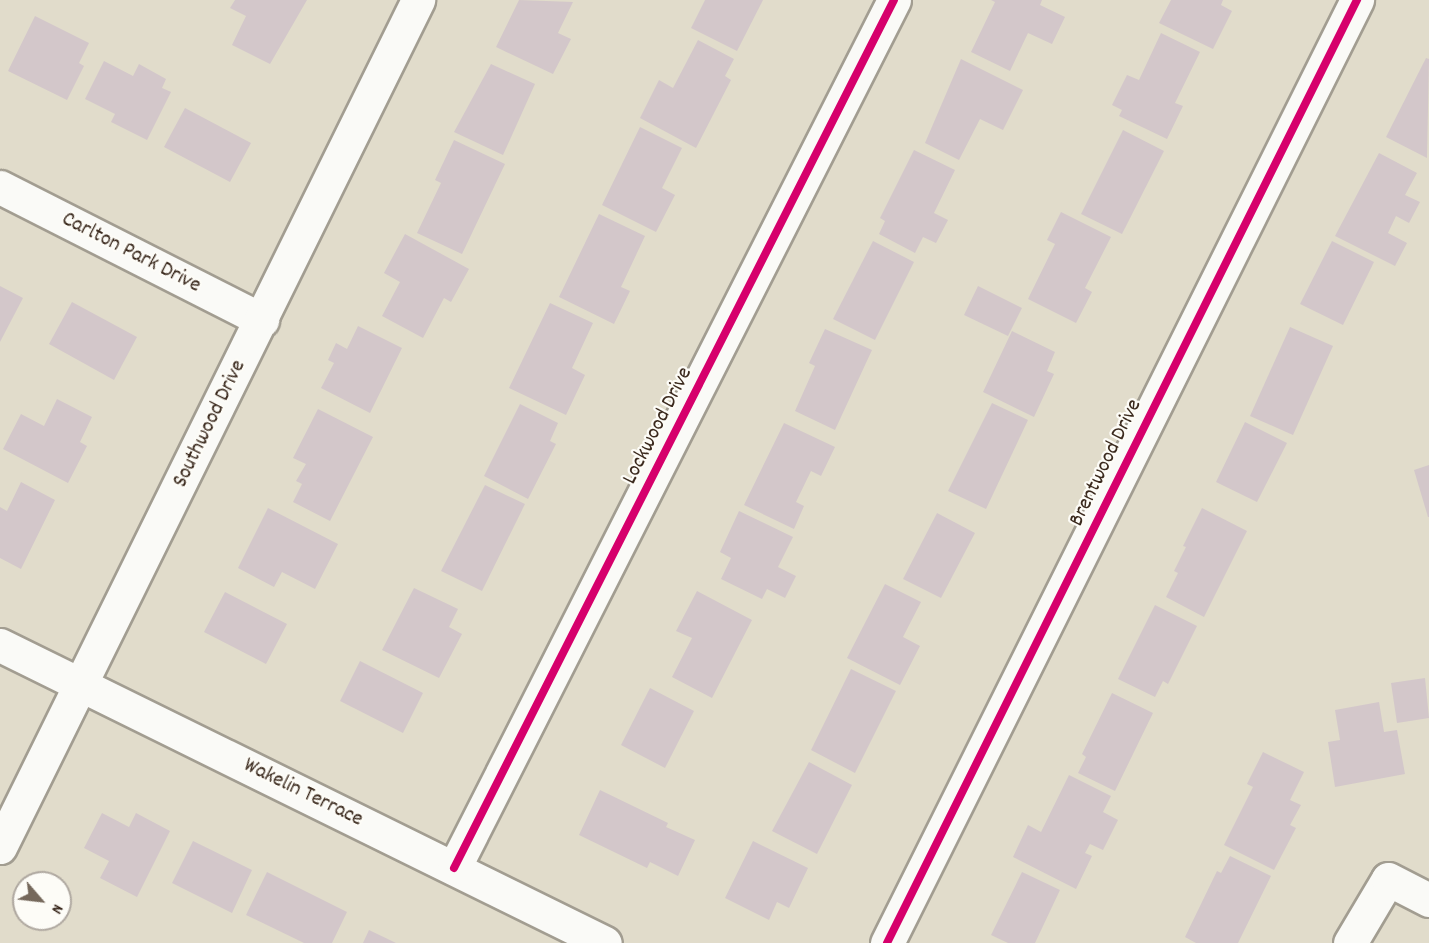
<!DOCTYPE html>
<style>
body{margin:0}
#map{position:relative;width:1429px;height:943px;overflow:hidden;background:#e1dccb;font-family:Dekko,sans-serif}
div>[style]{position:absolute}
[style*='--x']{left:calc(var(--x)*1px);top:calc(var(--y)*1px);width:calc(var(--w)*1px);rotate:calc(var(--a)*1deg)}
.building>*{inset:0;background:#d3c7ca}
.roads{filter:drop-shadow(2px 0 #a29d91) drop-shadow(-2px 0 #a29d91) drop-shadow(0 2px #a29d91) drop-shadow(0 -2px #a29d91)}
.minor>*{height:33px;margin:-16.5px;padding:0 16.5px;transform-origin:16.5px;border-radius:16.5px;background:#fafaf7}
.cycleway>*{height:8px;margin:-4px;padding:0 4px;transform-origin:4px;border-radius:4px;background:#d6006c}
span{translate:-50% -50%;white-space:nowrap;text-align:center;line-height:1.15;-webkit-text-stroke:4.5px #fdfcf7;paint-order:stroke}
.street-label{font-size:22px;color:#3b2a1e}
.north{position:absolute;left:12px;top:871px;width:60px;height:60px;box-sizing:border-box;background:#fdfcf7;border:2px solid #afa8a0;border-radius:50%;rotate:118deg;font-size:16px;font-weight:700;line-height:24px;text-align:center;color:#3b2a1e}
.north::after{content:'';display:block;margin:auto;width:21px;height:27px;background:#75685b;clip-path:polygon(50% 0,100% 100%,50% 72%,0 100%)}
</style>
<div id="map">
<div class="building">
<div style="clip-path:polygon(235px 0,307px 0,270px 64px,232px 45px,246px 16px,230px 8px)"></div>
<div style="clip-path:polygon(519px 0,573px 2px,558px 33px,571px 39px,553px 74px,496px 47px)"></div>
<div style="clip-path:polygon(705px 0,763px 0,737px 51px,691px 28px)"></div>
<div style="clip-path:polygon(991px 0,1042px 0,1040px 5px,1065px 17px,1052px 44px,1028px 33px,1010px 71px,971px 52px,995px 2px)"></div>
<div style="clip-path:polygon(1171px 0,1223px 0,1221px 5px,1232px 11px,1213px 49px,1159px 23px)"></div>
<div style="clip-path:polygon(35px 16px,89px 43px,79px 63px,84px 66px,67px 100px,8px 71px)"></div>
<div style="clip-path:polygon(1161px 33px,1200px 52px,1175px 103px,1183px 106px,1167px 139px,1119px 116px,1122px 110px,1112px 105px,1127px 75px,1139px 80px)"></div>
<div style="clip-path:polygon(698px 40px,734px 59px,725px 76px,731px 80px,696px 148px,640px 118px,659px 80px,673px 88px)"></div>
<div style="clip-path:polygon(1426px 58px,1429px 59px,1427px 158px,1386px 137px)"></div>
<div style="clip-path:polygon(961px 59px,1023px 90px,1003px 130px,980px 119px,959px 160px,925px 143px)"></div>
<div style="clip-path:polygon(104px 61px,133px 76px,139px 64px,166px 79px,162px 88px,171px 92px,147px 140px,111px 122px,115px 114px,85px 99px)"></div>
<div style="clip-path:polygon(491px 64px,535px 84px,503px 155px,454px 132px)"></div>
<div style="clip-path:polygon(185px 108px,251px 143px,230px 182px,164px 147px)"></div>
<div style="clip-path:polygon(640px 127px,682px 148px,662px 188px,675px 195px,656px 232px,602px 205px)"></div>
<div style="clip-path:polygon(1123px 130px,1164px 151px,1122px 234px,1081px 214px)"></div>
<div style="clip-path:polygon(454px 140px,505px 164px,462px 254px,417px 233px,441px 183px,435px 180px)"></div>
<div style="clip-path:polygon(914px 150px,955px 170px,934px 213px,948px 220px,936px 243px,923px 237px,915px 253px,879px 234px,885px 221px,880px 218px)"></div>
<div style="clip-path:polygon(1379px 153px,1417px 173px,1405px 195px,1420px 202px,1409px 223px,1396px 216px,1388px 233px,1407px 243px,1395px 266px,1335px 236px)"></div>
<div style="clip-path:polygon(1061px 212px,1111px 237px,1085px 288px,1092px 292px,1076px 323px,1028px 299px,1055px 244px,1047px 240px)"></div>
<div style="clip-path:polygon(599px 214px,645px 236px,621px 287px,630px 291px,614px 324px,559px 297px)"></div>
<div style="clip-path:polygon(405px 234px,469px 269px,451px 302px,444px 298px,423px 338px,382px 316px,400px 282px,384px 273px)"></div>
<div style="clip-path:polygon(873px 241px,914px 262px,875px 340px,833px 319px)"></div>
<div style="clip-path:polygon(1332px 241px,1374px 262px,1343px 325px,1300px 304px)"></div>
<div style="clip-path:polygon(0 286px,23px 298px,0 342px)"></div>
<div style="clip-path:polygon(978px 286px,1022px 308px,1008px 336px,964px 315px)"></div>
<div style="clip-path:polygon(72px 302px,137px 337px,114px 380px,49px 344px)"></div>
<div style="clip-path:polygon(550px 303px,593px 323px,572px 368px,585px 375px,566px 415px,509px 388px)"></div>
<div style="clip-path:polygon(358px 326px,402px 348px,370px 413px,321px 388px,334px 363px,328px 360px,336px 343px,347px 349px)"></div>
<div style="clip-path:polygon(1290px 327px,1333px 346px,1293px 435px,1250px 416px)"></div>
<div style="clip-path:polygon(825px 329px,872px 350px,835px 430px,795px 411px,815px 366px,809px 363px)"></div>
<div style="clip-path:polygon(1012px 331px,1055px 352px,1047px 371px,1054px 374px,1034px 417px,983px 392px)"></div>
<div style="clip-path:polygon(57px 399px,92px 417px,80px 442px,87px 446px,68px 483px,3px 449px,21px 414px,44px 426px)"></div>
<div style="clip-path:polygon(992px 403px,1028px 420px,986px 509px,948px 491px)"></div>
<div style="clip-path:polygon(520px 404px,558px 423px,550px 441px,556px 444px,528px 499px,484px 476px)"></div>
<div style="clip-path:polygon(318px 409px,373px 437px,330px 521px,293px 502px,302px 484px,296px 481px,306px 464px,293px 458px)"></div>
<div style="clip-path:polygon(1245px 422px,1287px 443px,1257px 502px,1216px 482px)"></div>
<div style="clip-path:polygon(784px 423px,835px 447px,821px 476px,811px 471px,796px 502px,804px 506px,794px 529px,744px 505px)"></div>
<div style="clip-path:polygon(1429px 465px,1429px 517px,1428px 517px,1414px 470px)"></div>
<div style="clip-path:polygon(21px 482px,55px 500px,21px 569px,0 558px,0 507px,7px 511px)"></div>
<div style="clip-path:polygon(485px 485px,525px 504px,482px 591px,441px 571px)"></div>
<div style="clip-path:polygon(268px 508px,338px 544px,315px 589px,282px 572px,274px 587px,238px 568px)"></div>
<div style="clip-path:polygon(1202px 508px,1247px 531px,1204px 617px,1166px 597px,1178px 573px,1174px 571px,1186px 547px,1183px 546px)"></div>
<div style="clip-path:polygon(739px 511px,793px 537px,778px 567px,796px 576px,785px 598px,767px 589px,762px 599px,721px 579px,731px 558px,720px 552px)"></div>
<div style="clip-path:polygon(937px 513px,975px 533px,941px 598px,903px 579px)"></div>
<div style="clip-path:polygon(885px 584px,921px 602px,903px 637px,920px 646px,900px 685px,847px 658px)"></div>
<div style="clip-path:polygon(414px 588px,458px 609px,449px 627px,462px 634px,439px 678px,382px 650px)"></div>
<div style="clip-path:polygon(697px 591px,752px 620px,712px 698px,672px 677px,692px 638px,676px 631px)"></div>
<div style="clip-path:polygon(225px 592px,287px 624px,266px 664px,204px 632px)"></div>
<div style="clip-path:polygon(1155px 605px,1197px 626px,1168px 684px,1163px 681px,1155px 697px,1118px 679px)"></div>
<div style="clip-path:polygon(360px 661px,423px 693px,403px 733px,340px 701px)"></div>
<div style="clip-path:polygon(851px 669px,896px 691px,855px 773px,811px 750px)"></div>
<div style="clip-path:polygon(1425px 678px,1429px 718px,1397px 723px,1391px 683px)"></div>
<div style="clip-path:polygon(650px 688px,694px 711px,665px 768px,621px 745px)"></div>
<div style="clip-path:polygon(1112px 693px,1153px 713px,1115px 791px,1078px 773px,1086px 757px,1082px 754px)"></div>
<div style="clip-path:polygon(1379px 702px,1384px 732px,1397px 730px,1405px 774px,1335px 787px,1328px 742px,1340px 740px,1335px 710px)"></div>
<div style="clip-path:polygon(1263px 752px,1304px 772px,1290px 800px,1301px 805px,1290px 825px,1296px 828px,1274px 870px,1224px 845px,1253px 787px,1247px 784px)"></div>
<div style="clip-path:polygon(809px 762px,852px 785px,817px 854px,772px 831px)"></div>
<div style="clip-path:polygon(1069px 775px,1111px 796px,1103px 812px,1118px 820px,1103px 850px,1090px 844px,1085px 853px,1092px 856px,1076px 889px,1013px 857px,1028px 825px,1041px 832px)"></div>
<div style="clip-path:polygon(600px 790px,668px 823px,666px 827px,695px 840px,678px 876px,650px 862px,647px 868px,579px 835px)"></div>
<div style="clip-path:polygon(102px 813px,129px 827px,136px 813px,170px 831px,137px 897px,100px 878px,109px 861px,84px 848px)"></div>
<div style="clip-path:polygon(193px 841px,252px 870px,232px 913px,172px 883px)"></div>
<div style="clip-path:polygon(753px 841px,808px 868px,789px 908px,777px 902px,769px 920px,725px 898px)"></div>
<div style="clip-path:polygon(1230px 856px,1271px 876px,1238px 943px,1196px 943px,1185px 937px,1217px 871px,1221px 873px)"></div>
<div style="clip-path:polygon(267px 872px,347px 912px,332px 943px,304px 943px,246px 915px)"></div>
<div style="clip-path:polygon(1022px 872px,1060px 890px,1035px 943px,1008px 943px,991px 935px)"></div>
<div style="clip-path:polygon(369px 930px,396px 943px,363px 943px)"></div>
</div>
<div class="roads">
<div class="minor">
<div style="--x:0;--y:187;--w:294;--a:26.9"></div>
<div style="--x:0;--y:645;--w:674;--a:26.22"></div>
<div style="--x:0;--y:847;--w:945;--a:-63.73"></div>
<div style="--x:454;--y:868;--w:973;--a:-63.12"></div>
<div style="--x:887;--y:943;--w:1054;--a:-63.51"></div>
<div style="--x:1350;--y:943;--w:74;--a:-59.3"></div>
<div style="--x:1388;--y:879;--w:46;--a:27.1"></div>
</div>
</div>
<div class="cycleway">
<div style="--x:454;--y:868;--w:973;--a:-63.12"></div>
<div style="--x:887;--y:943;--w:1054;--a:-63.51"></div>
</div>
<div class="street-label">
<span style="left:131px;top:253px;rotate:27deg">Carlton Park Drive</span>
<span style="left:210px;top:424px;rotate:-64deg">Southwood Drive</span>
<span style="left:658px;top:426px;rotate:-63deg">Lockwood Drive</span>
<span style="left:1106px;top:463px;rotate:-64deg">Brentwood Drive</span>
<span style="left:303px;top:793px;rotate:26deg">Wakelin Terrace</span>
</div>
<div class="north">N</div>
</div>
